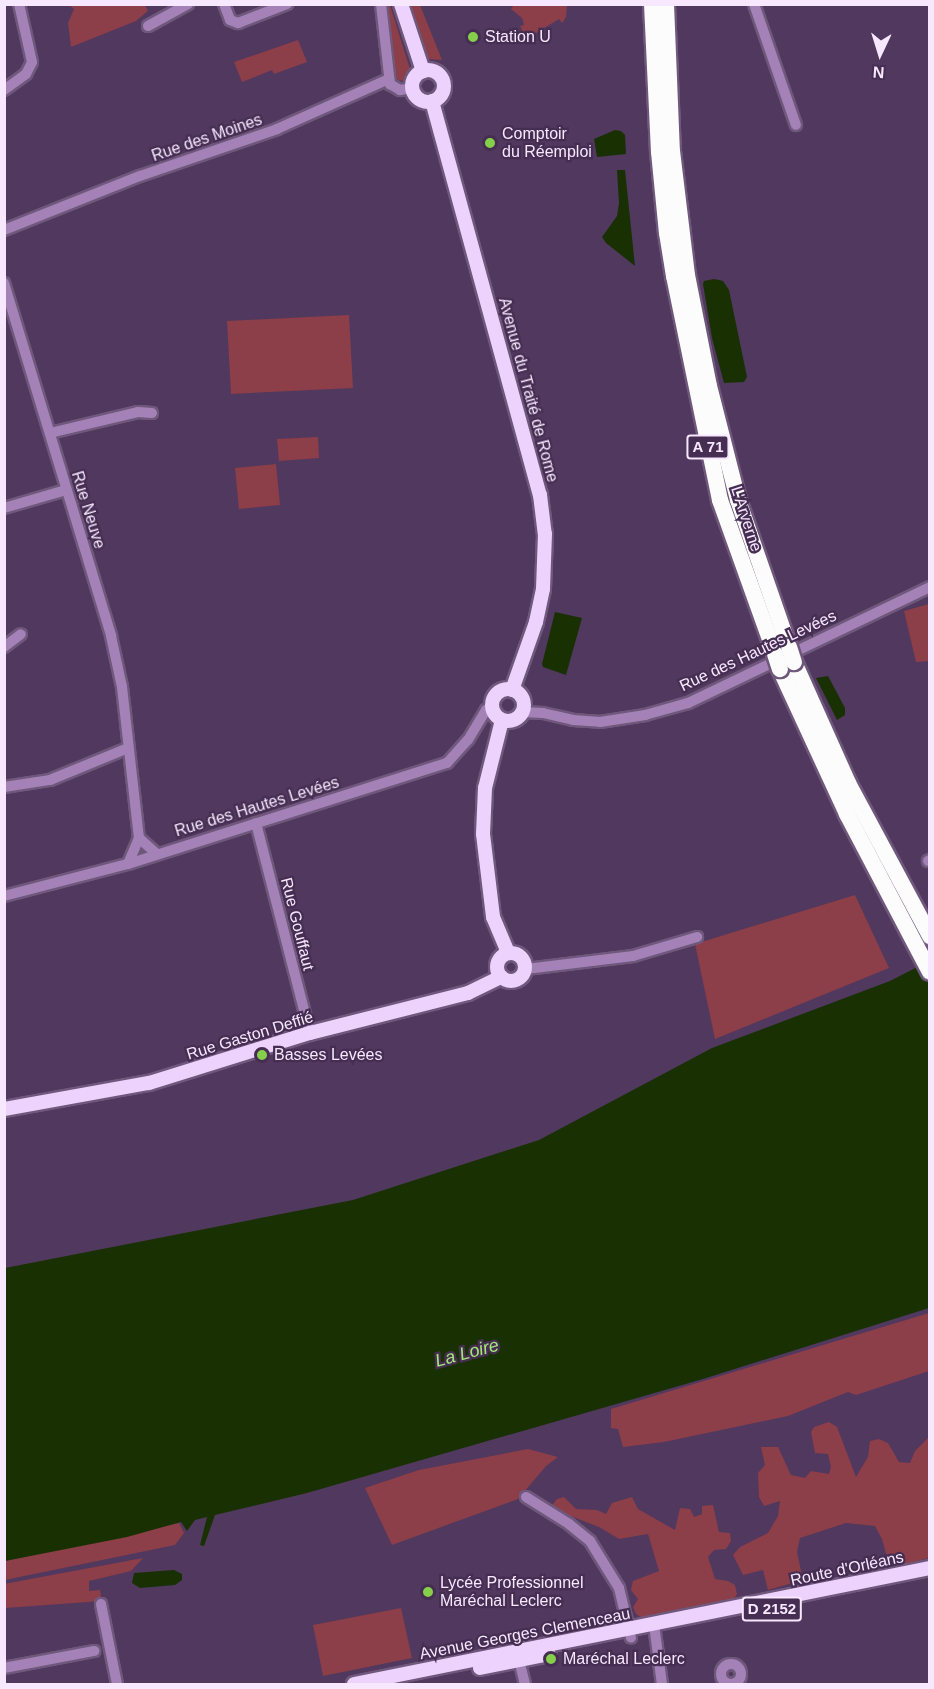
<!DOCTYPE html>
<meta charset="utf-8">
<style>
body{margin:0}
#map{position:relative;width:934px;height:1689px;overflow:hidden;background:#51385e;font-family:Arial,sans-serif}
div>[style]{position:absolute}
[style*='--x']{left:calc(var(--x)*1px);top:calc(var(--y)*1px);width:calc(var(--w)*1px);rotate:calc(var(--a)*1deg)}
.green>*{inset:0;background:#8c3e49}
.water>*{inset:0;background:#193102}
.roads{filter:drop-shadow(2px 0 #6f587b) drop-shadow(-2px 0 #6f587b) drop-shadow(0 2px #6f587b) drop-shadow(0 -2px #6f587b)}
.minor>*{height:10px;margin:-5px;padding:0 5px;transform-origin:5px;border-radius:5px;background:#a482b7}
.minor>.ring{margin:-5px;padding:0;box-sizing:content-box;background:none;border:10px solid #a482b7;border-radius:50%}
.major>*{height:14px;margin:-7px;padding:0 7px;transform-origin:7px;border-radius:7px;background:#edd2fd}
.major>.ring{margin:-7px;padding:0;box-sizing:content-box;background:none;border:14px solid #edd2fd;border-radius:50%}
.highway>*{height:16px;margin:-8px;padding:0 8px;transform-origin:8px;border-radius:8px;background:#fcfcfc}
.bridges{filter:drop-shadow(2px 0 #6f587b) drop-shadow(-2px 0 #6f587b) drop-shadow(0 2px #6f587b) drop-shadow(0 -2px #6f587b)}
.highway-bridge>*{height:16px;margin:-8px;padding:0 8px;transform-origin:8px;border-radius:8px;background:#fcfcfc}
.dots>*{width:16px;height:16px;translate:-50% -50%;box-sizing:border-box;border:3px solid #462e53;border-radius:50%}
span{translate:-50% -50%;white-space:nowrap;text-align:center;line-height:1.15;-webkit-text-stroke:4.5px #462e53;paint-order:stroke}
.shield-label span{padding:2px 4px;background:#462e53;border:2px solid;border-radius:4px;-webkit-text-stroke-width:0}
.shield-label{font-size:15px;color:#f7e8ff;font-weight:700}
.poi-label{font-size:16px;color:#f7e8ff}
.left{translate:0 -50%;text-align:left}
.street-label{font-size:16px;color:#f7e8ff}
.water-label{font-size:18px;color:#a5e776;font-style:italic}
.frame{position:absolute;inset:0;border:6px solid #f7e8ff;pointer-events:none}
.north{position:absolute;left:850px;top:24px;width:60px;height:60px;-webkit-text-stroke:4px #462e53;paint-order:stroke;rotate:184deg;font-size:16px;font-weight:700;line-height:24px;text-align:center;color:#f7e8ff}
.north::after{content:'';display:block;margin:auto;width:21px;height:27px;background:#f7e8ff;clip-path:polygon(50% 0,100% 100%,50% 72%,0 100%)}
</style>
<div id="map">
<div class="green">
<div style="clip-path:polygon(69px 5px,145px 5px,148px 11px,136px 21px,71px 47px,68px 23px,74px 9px)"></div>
<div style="clip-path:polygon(383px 5px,390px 5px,410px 69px,403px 81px,398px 80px,393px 70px)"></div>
<div style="clip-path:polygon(410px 5px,420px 5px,442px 60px,428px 59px)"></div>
<div style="clip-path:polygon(514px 5px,567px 5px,566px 17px,562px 23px,559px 19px,531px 36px,532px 41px,528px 42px,520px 26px,524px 25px,522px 18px,511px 9px)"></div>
<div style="clip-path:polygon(298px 40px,307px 62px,274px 74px,272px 70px,242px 82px,234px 62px)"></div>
<div style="clip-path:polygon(349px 315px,353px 388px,231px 394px,227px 321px)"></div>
<div style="clip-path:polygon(318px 437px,319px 458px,279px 461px,277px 439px)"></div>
<div style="clip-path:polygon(276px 464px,280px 505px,239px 509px,235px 468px)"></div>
<div style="clip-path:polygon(929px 604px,929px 661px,916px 662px,904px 611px)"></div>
<div style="clip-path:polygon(855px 895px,889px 968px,715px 1039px,695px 944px)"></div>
<div style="clip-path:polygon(929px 1313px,929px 1371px,856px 1395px,848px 1392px,788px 1416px,664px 1442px,623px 1447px,618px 1429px,611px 1428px,611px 1409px)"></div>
<div style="clip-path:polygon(829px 1422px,837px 1427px,856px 1477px,868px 1457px,870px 1441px,879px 1439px,888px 1443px,899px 1462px,910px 1463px,915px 1451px,929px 1437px,929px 1558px,890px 1568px,882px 1539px,875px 1526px,846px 1523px,800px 1538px,797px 1552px,803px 1580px,768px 1590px,763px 1570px,743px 1575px,733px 1555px,740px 1547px,768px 1533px,778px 1516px,780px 1501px,764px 1506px,759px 1497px,758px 1473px,765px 1465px,761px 1447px,778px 1447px,791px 1475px,805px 1478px,811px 1471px,829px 1474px,831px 1467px,828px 1454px,815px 1453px,811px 1432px,814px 1427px)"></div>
<div style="clip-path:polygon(528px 1449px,558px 1457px,546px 1466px,518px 1499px,392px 1545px,365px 1488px,419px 1470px)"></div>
<div style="clip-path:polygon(564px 1497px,576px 1509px,597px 1510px,606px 1514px,612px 1503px,632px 1497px,638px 1509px,675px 1530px,680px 1508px,690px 1509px,694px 1517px,702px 1514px,702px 1506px,713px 1505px,719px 1532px,730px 1533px,731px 1541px,726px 1549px,714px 1550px,708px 1557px,715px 1579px,728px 1581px,735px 1585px,737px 1594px,734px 1599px,715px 1605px,643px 1619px,636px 1614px,633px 1607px,638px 1599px,631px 1590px,633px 1581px,659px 1571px,648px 1534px,619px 1539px,599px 1527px,550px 1508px,557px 1499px)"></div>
<div style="clip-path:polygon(179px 1523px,184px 1533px,175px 1545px,5px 1580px,5px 1561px)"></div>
<div style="clip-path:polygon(143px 1558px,131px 1571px,89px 1581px,89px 1591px,100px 1590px,102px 1601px,5px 1608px,4px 1584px)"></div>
<div style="clip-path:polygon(401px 1608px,412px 1658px,323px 1676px,313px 1625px)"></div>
</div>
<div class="water">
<div style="clip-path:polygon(615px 130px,621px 131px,625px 135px,626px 154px,597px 157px,594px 139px)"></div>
<div style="clip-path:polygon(617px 170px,625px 170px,635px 266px,606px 243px,602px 237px,617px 216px,619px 203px)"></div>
<div style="clip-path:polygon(714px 279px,723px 281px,729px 290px,747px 377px,744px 382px,724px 383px,712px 338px,703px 284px,704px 281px)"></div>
<div style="clip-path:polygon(555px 612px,582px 618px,566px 675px,543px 667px,542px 664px)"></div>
<div style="clip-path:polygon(828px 676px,845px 708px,845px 715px,837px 720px,816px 678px)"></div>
<div style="clip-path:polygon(929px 961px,929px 1308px,703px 1379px,307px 1493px,215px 1515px,204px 1546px,200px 1545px,207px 1517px,195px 1520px,187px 1531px,181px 1522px,127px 1537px,5px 1561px,5px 1268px,353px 1200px,539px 1140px,712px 1048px,890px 981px)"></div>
<div style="clip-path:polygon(174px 1570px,182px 1574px,182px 1580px,175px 1585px,140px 1588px,132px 1583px,134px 1573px)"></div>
</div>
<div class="roads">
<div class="minor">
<div style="--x:224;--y:4;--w:17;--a:69"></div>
<div style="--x:230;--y:20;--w:9;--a:21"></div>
<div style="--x:238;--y:23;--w:53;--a:-21.2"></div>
<div style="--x:381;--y:4;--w:81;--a:83.6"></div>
<div style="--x:390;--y:84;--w:12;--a:31"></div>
<div style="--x:400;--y:90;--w:13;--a:-9"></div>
<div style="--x:754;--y:4;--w:128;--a:70.9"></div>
<div style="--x:148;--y:26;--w:46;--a:-28.8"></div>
<div style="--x:4;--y:90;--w:27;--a:-36"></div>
<div style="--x:26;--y:74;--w:13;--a:-63"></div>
<div style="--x:32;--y:62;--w:59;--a:-102.6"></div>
<div style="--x:4;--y:230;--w:146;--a:-21.7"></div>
<div style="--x:140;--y:176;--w:145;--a:-18.9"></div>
<div style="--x:277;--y:129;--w:123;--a:-24.1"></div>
<div style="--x:4;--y:283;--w:369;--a:73.1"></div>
<div style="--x:111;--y:636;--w:52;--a:77.8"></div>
<div style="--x:122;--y:687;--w:152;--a:83.6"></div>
<div style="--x:139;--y:838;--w:28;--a:113"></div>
<div style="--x:50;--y:433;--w:90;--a:-13.4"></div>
<div style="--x:138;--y:412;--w:14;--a:4"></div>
<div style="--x:4;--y:508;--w:65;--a:-16.2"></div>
<div style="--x:4;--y:647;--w:21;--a:-37"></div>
<div style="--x:522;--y:712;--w:21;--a:3"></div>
<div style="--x:543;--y:713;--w:31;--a:13"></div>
<div style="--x:573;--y:720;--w:27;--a:4"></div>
<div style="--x:600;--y:722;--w:46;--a:-8.8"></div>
<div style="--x:645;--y:715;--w:45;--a:-15.6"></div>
<div style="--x:688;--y:703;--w:268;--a:-25.6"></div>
<div style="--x:4;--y:787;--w:47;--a:-8.7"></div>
<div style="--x:50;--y:780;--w:84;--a:-22.3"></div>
<div style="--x:256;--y:823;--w:217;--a:75.6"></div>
<div style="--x:139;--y:838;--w:24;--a:42"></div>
<div style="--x:928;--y:861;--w:2;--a:-27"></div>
<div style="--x:4;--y:896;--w:128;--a:-14.5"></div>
<div style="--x:128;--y:864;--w:335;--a:-17.6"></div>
<div style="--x:447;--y:763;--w:31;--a:-48"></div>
<div style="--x:468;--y:740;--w:35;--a:-59"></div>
<div style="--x:486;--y:710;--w:7;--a:-27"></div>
<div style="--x:526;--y:969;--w:108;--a:-6.9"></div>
<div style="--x:633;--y:956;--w:67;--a:-16.5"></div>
<div style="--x:526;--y:1497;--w:51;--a:32.1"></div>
<div style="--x:569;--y:1524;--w:27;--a:39"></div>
<div style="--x:590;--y:1541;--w:55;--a:58.3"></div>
<div style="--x:619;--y:1588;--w:51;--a:76.5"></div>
<div style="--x:101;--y:1604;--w:82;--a:78.7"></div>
<div style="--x:654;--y:1625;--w:60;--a:82.3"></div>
<div style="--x:519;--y:1660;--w:25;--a:76"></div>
<div class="ring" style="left:721px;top:1664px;width:10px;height:10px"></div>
<div style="--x:4;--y:1668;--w:92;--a:-10.7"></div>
</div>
<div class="major">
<div style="--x:401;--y:4;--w:71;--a:71.8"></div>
<div class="ring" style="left:412px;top:70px;width:18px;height:18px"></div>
<div style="--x:432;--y:101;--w:409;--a:74.7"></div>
<div style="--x:540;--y:495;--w:39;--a:83"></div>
<div style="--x:545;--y:534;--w:55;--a:92.1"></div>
<div style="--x:543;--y:589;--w:34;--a:102"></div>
<div style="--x:536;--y:622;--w:72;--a:109.4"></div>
<div class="ring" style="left:492px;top:689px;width:18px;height:18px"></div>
<div style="--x:502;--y:720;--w:70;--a:104"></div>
<div style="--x:485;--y:788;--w:46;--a:92.5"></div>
<div style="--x:483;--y:834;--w:84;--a:83.1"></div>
<div style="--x:493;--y:917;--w:39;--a:67"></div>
<div class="ring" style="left:497px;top:953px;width:14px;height:14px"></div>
<div style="--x:4;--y:1109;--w:147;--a:-10.2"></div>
<div style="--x:149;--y:1083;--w:169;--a:-17.3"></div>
<div style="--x:310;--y:1033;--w:163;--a:-14.2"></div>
<div style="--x:468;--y:993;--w:37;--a:-26"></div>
<div style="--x:480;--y:1668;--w:70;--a:-11.5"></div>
<div style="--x:354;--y:1684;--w:588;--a:-11.39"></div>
</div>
<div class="highway">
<div style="--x:652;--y:4;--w:148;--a:87.3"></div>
<div style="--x:659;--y:152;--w:81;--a:84.4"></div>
<div style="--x:667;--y:233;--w:44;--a:80.8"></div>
<div style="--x:674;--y:276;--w:229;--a:78.4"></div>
<div style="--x:720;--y:500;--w:164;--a:70.3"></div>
<div style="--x:666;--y:4;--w:147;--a:87.7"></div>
<div style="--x:672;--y:151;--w:125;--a:83.1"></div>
<div style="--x:687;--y:275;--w:113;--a:78.8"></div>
<div style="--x:709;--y:386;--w:118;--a:75.7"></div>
<div style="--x:738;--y:500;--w:156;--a:70.9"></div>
<div style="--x:794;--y:662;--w:133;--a:65.9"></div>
<div style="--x:848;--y:783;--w:174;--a:61.8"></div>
<div style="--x:780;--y:669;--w:160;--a:65.2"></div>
<div style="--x:847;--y:814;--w:178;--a:62.3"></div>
</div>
</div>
<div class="bridges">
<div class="highway-bridge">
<div style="--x:789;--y:647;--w:16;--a:72"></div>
<div style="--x:775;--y:654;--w:16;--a:72"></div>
</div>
</div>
<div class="dots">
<div style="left:473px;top:37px;background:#86cf4b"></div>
<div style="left:490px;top:143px;background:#86cf4b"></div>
<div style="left:262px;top:1055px;background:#86cf4b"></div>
<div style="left:428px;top:1592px;background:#86cf4b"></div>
<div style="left:551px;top:1659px;background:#86cf4b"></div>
</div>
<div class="shield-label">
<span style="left:708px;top:447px">A 71</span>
<span style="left:772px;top:1609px">D 2152</span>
</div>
<div class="poi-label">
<span class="left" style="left:485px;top:37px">Station U</span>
<span class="left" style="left:502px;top:143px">Comptoir<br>du Réemploi</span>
<span class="left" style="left:274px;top:1055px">Basses Levées</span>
<span class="left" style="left:440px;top:1592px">Lycée Professionnel<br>Maréchal Leclerc</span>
<span class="left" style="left:563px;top:1659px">Maréchal Leclerc</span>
</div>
<div class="street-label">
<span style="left:207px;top:138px;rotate:-19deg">Rue des Moines</span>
<span style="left:528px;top:390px;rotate:75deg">Avenue du Traité de Rome</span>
<span style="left:88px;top:510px;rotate:73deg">Rue Neuve</span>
<span style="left:746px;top:519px;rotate:72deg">L'Arverne</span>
<span style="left:758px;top:651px;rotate:-25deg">Rue des Hautes Levées</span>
<span style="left:257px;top:807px;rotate:-17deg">Rue des Hautes Levées</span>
<span style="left:297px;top:924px;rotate:76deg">Rue Gouffaut</span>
<span style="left:250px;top:1036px;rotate:-17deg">Rue Gaston Deffié</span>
<span style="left:847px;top:1569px;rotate:-12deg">Route d'Orléans</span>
<span style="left:525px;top:1634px;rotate:-11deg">Avenue Georges Clemenceau</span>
</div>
<div class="water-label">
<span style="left:467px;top:1353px;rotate:-15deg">La Loire</span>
</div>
<div class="frame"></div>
<div class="north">N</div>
</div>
